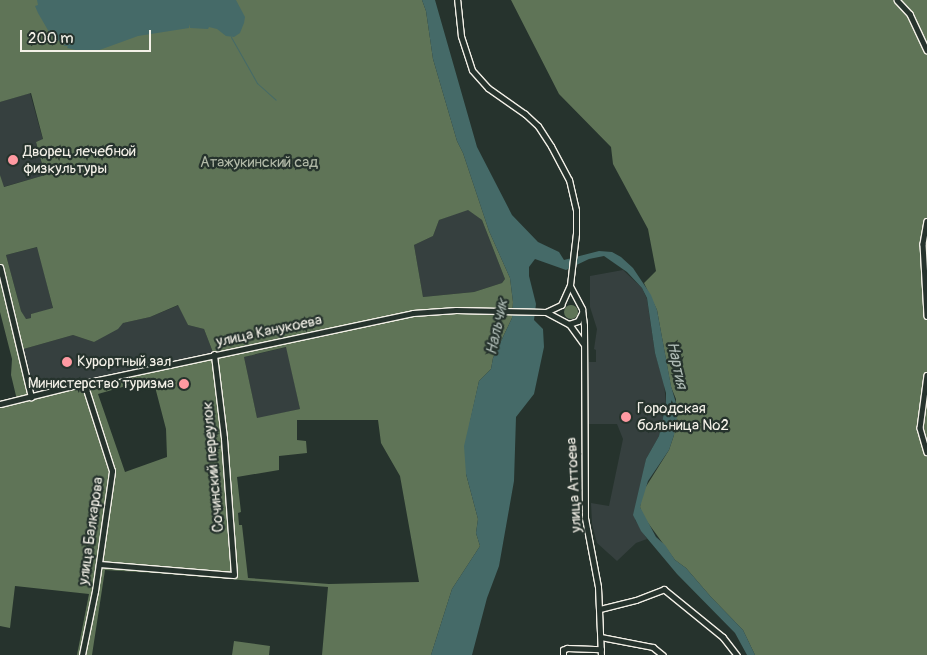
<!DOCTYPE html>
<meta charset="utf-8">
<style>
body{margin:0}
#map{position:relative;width:927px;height:655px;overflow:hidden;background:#26332d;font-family:Pangolin,sans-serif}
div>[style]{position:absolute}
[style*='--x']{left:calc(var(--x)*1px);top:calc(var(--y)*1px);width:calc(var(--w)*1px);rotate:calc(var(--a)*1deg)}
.built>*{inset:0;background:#36403f}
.green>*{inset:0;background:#5f7457}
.round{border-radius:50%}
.water>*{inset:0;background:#456a68}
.stream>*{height:1px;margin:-0.5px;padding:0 0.5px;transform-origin:0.5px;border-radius:0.5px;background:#456a68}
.roads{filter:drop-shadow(1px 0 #f4f1e8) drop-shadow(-1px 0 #f4f1e8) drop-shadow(0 1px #f4f1e8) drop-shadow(0 -1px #f4f1e8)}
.minor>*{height:4.5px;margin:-2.25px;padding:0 2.25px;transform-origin:2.25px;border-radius:2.25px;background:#26332d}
.tertiary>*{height:5px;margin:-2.5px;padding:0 2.5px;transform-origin:2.5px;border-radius:2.5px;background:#26332d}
.dots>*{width:14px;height:14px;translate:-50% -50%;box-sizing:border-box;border:2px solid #26332d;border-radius:50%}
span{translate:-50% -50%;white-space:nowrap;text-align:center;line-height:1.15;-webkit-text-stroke:4.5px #26332d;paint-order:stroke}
.poi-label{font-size:15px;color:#f4f1e8}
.left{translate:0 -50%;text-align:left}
.right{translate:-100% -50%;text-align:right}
.park-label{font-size:15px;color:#b1b9a7}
.street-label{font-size:15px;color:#f4f1e8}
.water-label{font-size:16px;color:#aebbb5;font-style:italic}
.scale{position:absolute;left:20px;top:30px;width:131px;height:22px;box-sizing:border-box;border:2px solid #f4f1e8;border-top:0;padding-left:6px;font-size:15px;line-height:18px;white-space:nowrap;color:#f4f1e8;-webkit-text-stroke:4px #26332d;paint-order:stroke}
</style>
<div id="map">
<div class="built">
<div style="clip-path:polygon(30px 93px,43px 140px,36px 142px,45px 175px,3px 187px,0 175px,0 102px)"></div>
<div style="clip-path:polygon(467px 209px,482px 220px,505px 279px,502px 283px,474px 292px,423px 297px,414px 245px,433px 236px,439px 220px)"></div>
<div style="clip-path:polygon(38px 247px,53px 309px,31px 314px,32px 318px,25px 319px,21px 311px,6px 255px)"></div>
<div style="clip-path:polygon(623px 270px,642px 288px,647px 299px,655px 353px,664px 383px,666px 404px,659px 436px,646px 459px,635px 520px,647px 539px,636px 543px,617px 561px,597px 543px,592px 524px,591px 503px,609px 506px,623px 439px,617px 424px,589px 424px,589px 362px,596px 362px,596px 350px,594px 349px,597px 329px,590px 307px,590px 276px)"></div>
<div style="clip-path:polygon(179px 305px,188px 325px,204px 329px,214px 355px,31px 397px,20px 350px,73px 335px,94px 342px,123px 323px,150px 317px)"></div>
<div style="clip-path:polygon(287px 347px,300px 409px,257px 419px,244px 357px)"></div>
</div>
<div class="green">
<div style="clip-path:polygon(evenodd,0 0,422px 0,426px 11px,433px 59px,457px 141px,463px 153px,489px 231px,510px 278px,513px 302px,512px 318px,493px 358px,491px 369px,479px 381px,470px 422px,466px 474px,478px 519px,476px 533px,480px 546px,452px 589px,431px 655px,322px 655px,328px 587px,154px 573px,105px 570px,92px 655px,77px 655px,89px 594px,15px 586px,10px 628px,0 626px,0 404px,17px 400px,11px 375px,12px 359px,0 312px,0 175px,4px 187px,45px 175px,36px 142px,43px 139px,31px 93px,0 102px,0 0,468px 210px,482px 220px,505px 279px,502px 283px,474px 292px,423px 297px,414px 245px,433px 236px,439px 220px,468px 210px,0 0,37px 247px,53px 308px,31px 314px,31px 318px,26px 319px,21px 311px,6px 255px,37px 247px,0 0,178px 305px,188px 325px,204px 329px,214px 355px,31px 397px,20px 350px,73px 335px,94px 342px,118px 329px,123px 323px,150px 317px,178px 305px,0 0,286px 347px,300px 409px,257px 418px,244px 357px,286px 347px,0 0,147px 380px,154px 383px,166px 429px,167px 457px,125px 472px,98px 394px,147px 380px,0 0,297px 420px,378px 420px,381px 443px,400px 476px,419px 582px,329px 584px,248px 578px,242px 525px,239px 525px,238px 513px,241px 512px,237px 477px,279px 470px,279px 456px,307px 453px,306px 441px,297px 440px,297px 420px)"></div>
<div style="clip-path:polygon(511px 0,927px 0,927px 655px,755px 655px,743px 630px,711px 597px,686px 568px,675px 560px,643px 516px,640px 507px,642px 493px,669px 450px,674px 435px,676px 399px,671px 387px,657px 310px,644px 283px,656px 271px,648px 229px,613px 164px,611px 147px,559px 94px)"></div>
<div class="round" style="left:564px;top:305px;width:14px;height:14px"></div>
<div style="clip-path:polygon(234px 641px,270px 646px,269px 655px,232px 655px)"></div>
</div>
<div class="water">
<div style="clip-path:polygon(37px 0,236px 0,245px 17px,244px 23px,240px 33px,234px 37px,226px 36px,217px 29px,209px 27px,208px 29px,190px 28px,189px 24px,189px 28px,138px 36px,94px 52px,80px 51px,67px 48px,68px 46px,64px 46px,65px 43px,59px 41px,49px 32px,38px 13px,35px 6px,38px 5px)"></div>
<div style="clip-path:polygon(422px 0,435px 0,477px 147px,512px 215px,538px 242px,559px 252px,564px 260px,599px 251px,612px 252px,621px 257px,633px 268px,651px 295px,657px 310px,671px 386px,678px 410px,674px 435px,669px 450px,648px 481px,640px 507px,656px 537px,665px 545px,675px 560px,686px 568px,711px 597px,743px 630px,755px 655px,747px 655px,735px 633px,677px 574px,641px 531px,633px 515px,646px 459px,659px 436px,666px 404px,666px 393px,655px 353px,647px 298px,642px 288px,627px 272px,604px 256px,589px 259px,566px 270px,535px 259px,529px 267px,529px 276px,536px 304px,534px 320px,543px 329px,544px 347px,534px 394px,516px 417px,514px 481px,499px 566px,487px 598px,472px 655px,431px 655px,452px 589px,480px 546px,476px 533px,478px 519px,466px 474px,464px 446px,479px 381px,491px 369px,493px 358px,512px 318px,513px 302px,510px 278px,489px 231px,463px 153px,457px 141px,433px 59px,426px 11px)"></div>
</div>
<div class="stream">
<div style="--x:231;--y:37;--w:53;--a:60.5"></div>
<div style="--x:257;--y:83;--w:25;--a:42"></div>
</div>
<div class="roads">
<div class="minor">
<div style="--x:897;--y:0;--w:19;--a:47"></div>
<div style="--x:910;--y:14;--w:40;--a:65"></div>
<div style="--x:927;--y:221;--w:23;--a:100"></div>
<div style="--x:923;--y:244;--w:72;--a:86.8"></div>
<div style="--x:927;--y:375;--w:53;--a:97.5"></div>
<div style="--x:920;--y:428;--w:25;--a:74"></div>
<div style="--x:99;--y:564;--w:135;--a:4.7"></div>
<div style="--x:234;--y:575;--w:137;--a:-94.2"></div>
<div style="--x:224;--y:438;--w:84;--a:-96.9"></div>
<div style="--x:600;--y:609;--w:37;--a:-14"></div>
<div style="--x:636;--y:600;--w:30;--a:-21"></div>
<div style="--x:664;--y:589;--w:76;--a:39.1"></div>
<div style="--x:723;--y:637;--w:23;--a:52"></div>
<div style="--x:601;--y:637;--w:53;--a:10.9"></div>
<div style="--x:653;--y:647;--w:13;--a:39"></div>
<div style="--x:82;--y:655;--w:65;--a:-78.5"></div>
<div style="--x:95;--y:591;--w:121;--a:-81.9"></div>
<div style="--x:112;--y:471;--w:92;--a:-107.7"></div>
<div style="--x:563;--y:655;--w:5;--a:-90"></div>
<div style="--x:563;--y:650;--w:4;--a:-27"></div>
<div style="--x:567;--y:648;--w:34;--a:2"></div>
</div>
<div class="tertiary">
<div style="--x:0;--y:267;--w:134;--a:76.6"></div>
<div style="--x:570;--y:286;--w:26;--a:62"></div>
<div style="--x:582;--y:309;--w:16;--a:83"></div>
<div style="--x:584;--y:325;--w:193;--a:89.7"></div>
<div style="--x:585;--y:518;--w:70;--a:79.3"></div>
<div style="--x:598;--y:587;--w:68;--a:87.5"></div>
<div style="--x:546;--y:312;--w:26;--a:28"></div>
<div style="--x:569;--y:324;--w:9;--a:-18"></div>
<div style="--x:578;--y:321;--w:9;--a:-63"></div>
<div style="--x:569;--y:324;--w:24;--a:54"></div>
<div style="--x:0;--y:404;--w:87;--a:-14"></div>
<div style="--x:84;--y:383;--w:336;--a:-12"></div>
<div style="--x:413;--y:313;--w:43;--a:-4"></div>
<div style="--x:456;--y:310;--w:90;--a:1.3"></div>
<div style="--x:546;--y:312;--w:17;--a:-25"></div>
<div style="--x:561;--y:305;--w:22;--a:-66"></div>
<div style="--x:570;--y:285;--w:52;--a:-83.4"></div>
<div style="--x:576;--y:233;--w:23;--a:-90"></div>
<div style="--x:576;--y:210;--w:31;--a:-103"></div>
<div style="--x:569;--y:180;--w:38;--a:-118"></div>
<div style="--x:551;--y:146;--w:24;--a:-123"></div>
<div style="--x:538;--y:126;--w:18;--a:-137"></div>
<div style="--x:525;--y:114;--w:45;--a:-144.9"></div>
<div style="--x:488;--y:88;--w:24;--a:-132"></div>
<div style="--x:472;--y:70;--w:36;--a:-108"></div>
<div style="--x:461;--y:36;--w:36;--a:-96"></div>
</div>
</div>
<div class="dots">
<div style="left:13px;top:160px;background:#ff9aa2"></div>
<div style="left:67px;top:362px;background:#ff9aa2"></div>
<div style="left:184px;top:384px;background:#ff9aa2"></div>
<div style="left:626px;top:417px;background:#ff9aa2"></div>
</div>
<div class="poi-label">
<span class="left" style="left:23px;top:160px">Дворец лечебной<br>физкультуры</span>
<span class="left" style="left:77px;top:362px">Курортный зал</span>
<span class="right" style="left:174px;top:384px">Министерство туризма</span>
<span class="left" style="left:637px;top:417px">Городская<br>больница №2</span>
</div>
<div class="park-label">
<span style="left:259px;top:163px">Атажукинский сад</span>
</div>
<div class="street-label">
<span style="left:269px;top:331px;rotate:-12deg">улица Канукоева</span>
<span style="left:213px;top:467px;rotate:-95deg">Сочинский переулок</span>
<span style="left:574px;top:485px;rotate:-93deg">улица Аттоева</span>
<span style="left:91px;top:531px;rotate:-82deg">улица Балкарова</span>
</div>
<div class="water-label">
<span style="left:497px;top:327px;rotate:-78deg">Нальчик</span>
<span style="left:677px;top:365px;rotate:78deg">Нартия</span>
</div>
<div class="scale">200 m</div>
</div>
